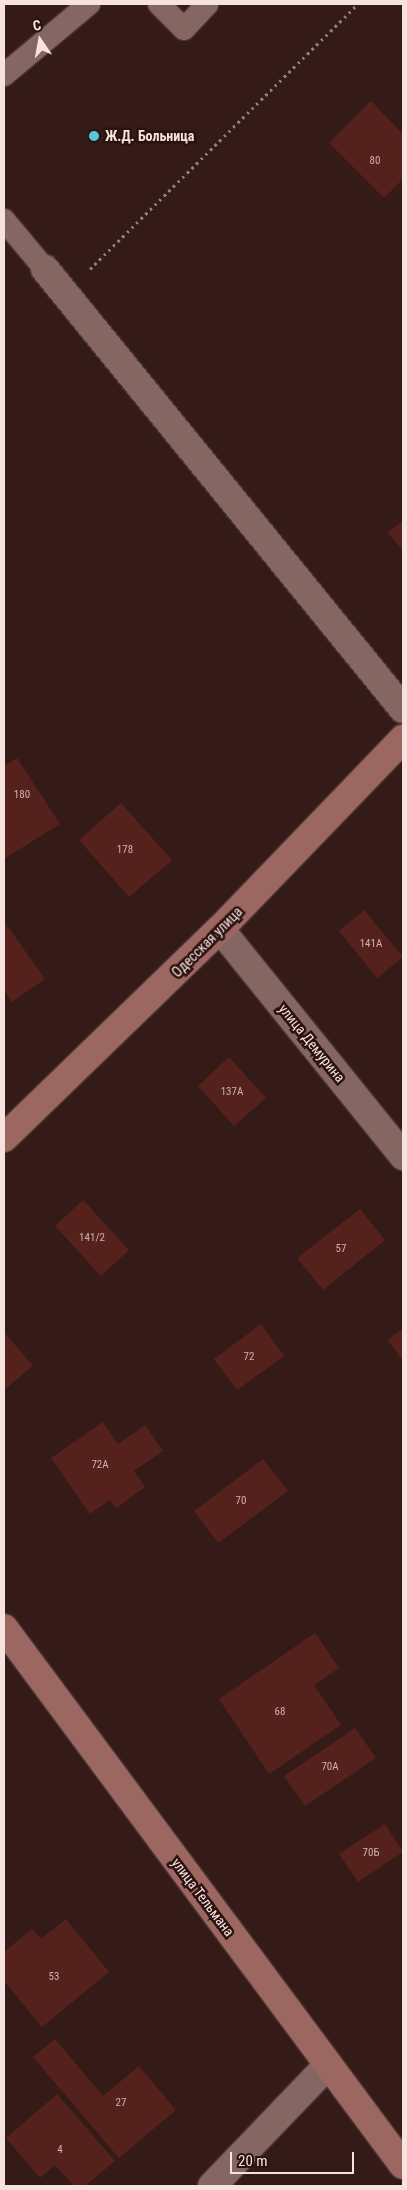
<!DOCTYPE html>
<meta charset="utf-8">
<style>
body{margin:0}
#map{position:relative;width:407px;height:2190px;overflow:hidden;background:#351b18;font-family:"Roboto Condensed",sans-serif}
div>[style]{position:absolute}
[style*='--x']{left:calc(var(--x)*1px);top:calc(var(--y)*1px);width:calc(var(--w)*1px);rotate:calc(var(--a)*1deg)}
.building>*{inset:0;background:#55211d}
.path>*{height:3px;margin-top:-1.5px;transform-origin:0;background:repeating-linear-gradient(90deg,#947d7a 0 2.5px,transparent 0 6.5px)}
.roads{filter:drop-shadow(1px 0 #4b3634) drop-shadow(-1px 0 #4b3634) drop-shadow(0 1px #4b3634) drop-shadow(0 -1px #4b3634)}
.service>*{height:22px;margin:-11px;padding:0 11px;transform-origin:11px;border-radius:11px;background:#856662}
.minor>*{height:28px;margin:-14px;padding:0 14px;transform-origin:14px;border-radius:14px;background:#856662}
.secondary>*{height:28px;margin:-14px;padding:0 14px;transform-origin:14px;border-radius:14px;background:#9c6761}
.dots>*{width:14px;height:14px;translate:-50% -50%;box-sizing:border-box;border:2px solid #2b120f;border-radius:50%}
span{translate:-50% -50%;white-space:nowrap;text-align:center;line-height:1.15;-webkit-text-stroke:5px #2b120f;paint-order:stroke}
.number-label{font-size:11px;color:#ceb2af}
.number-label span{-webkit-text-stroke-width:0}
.poi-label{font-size:14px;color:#f6e3e0;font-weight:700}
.left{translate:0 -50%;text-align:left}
.street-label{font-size:14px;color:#f6e3e0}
.frame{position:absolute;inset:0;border:5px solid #f6e3e0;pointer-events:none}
.north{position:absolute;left:15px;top:15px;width:50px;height:50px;-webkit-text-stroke:4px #2b120f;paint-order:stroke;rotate:348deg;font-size:14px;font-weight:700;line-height:20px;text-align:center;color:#f6e3e0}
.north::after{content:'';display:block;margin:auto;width:18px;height:22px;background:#f6e3e0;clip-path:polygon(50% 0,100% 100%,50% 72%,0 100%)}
.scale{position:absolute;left:230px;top:2152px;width:124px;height:22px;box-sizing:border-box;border:2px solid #f6e3e0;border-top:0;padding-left:6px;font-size:15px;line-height:18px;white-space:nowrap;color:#f6e3e0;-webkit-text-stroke:4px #2b120f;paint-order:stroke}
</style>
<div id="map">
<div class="building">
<div style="clip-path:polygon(371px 101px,403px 134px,403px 179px,384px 198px,329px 143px)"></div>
<div style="clip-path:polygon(403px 520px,403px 551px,388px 533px)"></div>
<div style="clip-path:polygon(17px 758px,60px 824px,4px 859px,4px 766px)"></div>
<div style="clip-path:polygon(121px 803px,172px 860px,129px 897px,79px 840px)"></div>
<div style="clip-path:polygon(364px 910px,403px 957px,377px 978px,339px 931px)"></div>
<div style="clip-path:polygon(4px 921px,45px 979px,12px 1002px,4px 990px)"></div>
<div style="clip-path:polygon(229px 1057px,266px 1098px,234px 1126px,198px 1086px)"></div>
<div style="clip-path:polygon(83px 1200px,129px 1250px,101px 1276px,55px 1226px)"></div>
<div style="clip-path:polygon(360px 1209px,385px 1240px,323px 1290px,297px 1258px)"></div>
<div style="clip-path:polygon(261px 1324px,284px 1356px,237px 1390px,214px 1359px)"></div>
<div style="clip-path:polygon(403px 1328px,403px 1361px,388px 1340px)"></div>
<div style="clip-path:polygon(4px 1332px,33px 1366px,4px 1390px)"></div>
<div style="clip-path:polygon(103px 1422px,118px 1444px,145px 1425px,163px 1451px,134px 1471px,145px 1487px,116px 1508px,110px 1500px,90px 1514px,51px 1458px)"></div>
<div style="clip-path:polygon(263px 1459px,288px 1491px,218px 1543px,194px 1511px)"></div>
<div style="clip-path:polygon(315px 1633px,339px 1668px,314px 1685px,341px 1725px,269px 1774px,219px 1699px)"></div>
<div style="clip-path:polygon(355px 1728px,376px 1758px,305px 1806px,284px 1776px)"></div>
<div style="clip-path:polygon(385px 1824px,403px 1852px,358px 1882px,339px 1854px)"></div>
<div style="clip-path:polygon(66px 1919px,109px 1972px,42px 2027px,4px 1981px,4px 1952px,32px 1929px,41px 1939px)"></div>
<div style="clip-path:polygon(55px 2039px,103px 2096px,139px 2066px,176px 2110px,119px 2158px,33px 2057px)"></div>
<div style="clip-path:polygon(57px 2094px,115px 2161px,85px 2186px,74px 2186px,55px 2165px,40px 2178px,6px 2138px)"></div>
</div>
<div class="path">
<div style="--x:90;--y:269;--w:377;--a:-44.7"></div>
</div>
<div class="roads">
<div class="service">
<div style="--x:159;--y:4;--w:35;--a:45"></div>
<div style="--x:184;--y:29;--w:34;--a:-47"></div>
<div style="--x:4;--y:75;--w:111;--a:-39.9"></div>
<div style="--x:4;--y:220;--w:64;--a:50.1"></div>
</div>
<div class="minor">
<div style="--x:45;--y:269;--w:567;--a:50.87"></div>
<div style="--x:220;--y:929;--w:292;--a:51.1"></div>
<div style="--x:212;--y:2186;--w:168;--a:-46.2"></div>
</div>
<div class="secondary">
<div style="--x:4;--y:1138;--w:301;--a:-44.1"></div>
<div style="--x:220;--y:929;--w:264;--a:-46.1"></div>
<div style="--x:4;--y:1628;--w:669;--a:53.39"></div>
</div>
</div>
<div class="dots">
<div style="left:94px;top:136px;background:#53cadc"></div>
</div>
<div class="number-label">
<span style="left:375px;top:161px">80</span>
<span style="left:22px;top:795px">180</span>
<span style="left:125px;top:850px">178</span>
<span style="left:371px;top:944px">141А</span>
<span style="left:232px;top:1092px">137А</span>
<span style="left:92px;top:1238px">141/2</span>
<span style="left:341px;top:1249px">57</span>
<span style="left:249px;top:1357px">72</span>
<span style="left:100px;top:1465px">72А</span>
<span style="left:241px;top:1501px">70</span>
<span style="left:280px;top:1712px">68</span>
<span style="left:330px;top:1767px">70А</span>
<span style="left:371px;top:1853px">70Б</span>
<span style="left:54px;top:1977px">53</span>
<span style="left:121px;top:2103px">27</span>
<span style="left:60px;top:2150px">4</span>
</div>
<div class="poi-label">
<span class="left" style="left:105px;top:136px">Ж.Д. Больница</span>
</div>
<div class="street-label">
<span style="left:207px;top:942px;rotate:-45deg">Одесская улица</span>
<span style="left:312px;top:1043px;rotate:51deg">улица Демурина</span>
<span style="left:203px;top:1897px;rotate:53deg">улица Тельмана</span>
</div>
<div class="frame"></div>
<div class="north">С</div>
<div class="scale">20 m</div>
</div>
